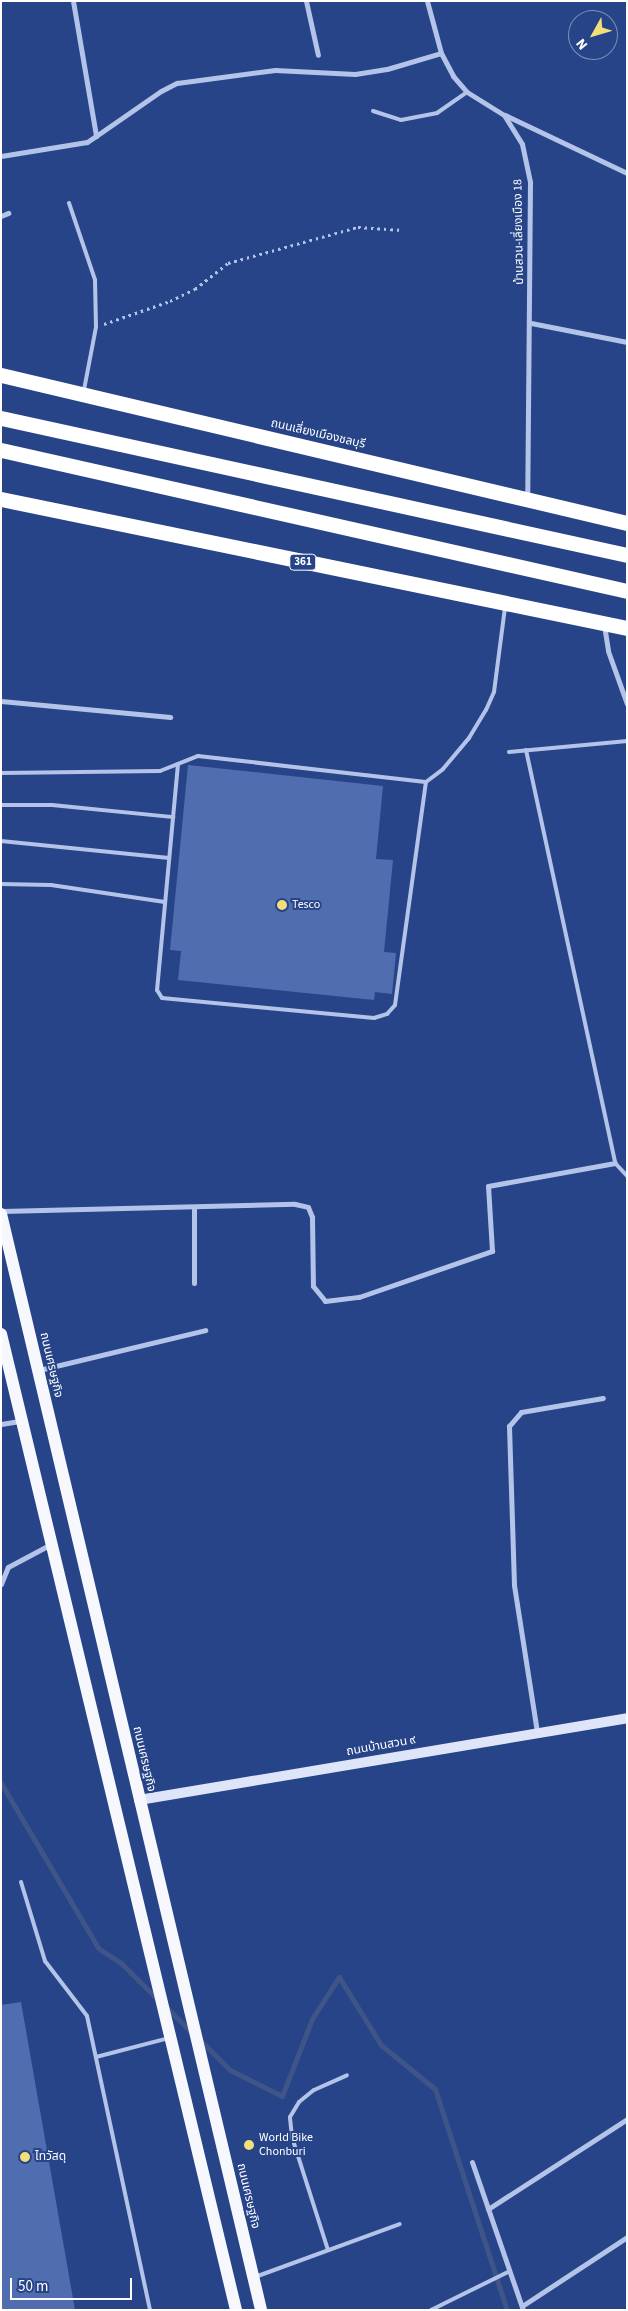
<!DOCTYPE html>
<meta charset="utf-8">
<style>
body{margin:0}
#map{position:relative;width:628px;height:2311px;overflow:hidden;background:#274488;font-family:"Source Sans 3","Noto Sans Thai",sans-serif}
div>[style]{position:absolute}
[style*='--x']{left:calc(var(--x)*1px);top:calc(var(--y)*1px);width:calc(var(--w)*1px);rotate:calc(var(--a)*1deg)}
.stream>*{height:5px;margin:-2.5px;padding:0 2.5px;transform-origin:2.5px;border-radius:2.5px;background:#405587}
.building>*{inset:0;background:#506db0}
.path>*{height:3px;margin-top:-1.5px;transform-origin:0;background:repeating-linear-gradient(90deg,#b4c4e9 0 2.5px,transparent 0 6.5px)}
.lane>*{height:4px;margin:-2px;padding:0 2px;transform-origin:2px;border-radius:2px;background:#b4c4e9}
.street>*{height:5px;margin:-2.5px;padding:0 2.5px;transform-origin:2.5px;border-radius:2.5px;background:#b4c4e9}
.secondary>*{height:10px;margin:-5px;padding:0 5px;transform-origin:5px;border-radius:5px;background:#dee5f8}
.primary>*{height:12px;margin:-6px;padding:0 6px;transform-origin:6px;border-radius:6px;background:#f6f8fe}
.highway>*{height:15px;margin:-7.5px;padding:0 7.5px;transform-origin:7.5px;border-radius:7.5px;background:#fff}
.dots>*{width:14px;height:14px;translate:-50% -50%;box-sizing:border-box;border:2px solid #274488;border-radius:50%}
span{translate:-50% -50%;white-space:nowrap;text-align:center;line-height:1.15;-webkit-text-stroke:4px #274488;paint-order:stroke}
.shield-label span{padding:1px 4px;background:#274488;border:1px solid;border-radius:4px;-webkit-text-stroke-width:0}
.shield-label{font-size:11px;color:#fff;font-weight:700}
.street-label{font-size:12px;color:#fff}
.poi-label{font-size:12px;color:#fff}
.left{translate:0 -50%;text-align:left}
.frame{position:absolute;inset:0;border:2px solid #fff;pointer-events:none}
.north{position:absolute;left:568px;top:10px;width:50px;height:50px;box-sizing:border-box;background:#274488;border:1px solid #7d8fb8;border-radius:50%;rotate:231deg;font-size:14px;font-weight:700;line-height:20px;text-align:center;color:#fff}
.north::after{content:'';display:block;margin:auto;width:18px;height:22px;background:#f1df79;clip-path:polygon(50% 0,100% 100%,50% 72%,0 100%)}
.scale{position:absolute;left:10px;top:2278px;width:122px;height:22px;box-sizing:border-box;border:2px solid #fff;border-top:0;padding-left:6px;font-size:15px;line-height:18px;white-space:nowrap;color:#fff;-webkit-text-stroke:4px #274488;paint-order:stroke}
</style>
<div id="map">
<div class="stream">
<div style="--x:1;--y:1783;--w:191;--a:59.5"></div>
<div style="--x:98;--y:1948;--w:27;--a:33"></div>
<div style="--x:121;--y:1963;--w:51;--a:45"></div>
<div style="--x:167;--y:2008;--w:34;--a:45"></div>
<div style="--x:201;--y:2041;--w:41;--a:45"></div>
<div style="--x:230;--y:2070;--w:58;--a:26.6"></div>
<div style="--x:282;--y:2096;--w:83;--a:-68.7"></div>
<div style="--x:312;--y:2019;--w:50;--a:-57.3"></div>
<div style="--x:339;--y:1977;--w:80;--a:58.3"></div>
<div style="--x:381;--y:2045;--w:70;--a:39.2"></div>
<div style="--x:435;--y:2089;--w:232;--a:72"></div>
</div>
<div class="building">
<div style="clip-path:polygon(188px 765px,383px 786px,376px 859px,393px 860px,384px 952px,396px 953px,392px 994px,375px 992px,374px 1000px,178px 980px,181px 951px,170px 950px)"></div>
<div style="clip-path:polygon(21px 2002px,75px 2310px,1px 2310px,1px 2005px)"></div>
</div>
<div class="path">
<div style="--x:104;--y:324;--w:70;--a:-19.2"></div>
<div style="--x:170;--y:301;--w:28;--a:-26"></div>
<div style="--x:195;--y:289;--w:42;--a:-38.2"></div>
<div style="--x:228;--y:263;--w:135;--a:-15.5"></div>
<div style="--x:358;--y:227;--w:44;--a:3.9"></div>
</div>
<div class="lane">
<div style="--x:373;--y:111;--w:29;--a:18"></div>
<div style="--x:401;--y:120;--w:37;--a:-11"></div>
<div style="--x:437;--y:113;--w:37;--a:-35"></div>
<div style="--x:69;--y:203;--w:81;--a:71.3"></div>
<div style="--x:95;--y:280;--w:47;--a:88.8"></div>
<div style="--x:96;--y:327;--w:64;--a:100.8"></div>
<div style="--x:526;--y:750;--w:422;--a:77.8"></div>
<div style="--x:615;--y:1163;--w:18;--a:47"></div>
<div style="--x:509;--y:752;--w:119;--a:-5.3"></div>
<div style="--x:178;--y:764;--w:227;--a:95.3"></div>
<div style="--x:157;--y:990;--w:9;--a:58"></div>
<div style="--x:162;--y:998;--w:213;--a:5.4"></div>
<div style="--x:374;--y:1018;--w:14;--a:-17"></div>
<div style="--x:387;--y:1014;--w:12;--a:-48"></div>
<div style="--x:395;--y:1005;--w:225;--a:-82.1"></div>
<div style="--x:1;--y:773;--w:159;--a:-0.7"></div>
<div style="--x:160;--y:771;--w:41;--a:-21.5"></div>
<div style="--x:198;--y:756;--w:229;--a:6.5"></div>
<div style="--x:426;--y:782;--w:21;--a:-37"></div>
<div style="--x:443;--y:769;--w:40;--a:-50"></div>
<div style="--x:469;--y:738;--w:33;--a:-59"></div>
<div style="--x:486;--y:710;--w:20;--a:-66"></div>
<div style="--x:494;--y:692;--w:86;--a:-82.6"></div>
<div style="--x:1;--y:805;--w:51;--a:0"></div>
<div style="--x:52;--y:805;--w:122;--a:5.7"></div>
<div style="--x:1;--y:841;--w:169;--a:5.8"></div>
<div style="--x:1;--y:884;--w:50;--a:1.1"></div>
<div style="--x:51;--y:885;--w:115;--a:8.5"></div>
<div style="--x:21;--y:1882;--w:83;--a:73.1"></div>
<div style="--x:45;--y:1961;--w:69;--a:52.6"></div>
<div style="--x:87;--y:2016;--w:301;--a:77.9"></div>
<div style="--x:96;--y:2057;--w:75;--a:-14.6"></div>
<div style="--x:328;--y:2250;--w:119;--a:-107.7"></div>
<div style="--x:292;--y:2137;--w:20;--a:-96"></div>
<div style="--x:290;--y:2117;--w:17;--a:-59"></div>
<div style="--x:299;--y:2102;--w:19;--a:-39"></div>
<div style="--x:314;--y:2090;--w:36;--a:-24"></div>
<div style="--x:255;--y:2277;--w:154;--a:-20.1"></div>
<div style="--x:431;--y:2310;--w:88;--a:-26.3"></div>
</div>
<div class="street">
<div style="--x:73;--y:1;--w:137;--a:80.3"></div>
<div style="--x:96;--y:136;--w:79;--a:-34.7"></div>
<div style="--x:161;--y:91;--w:18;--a:-27"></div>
<div style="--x:177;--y:83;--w:99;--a:-7.6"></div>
<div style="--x:275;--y:70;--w:80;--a:2.9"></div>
<div style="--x:355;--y:74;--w:32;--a:-9"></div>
<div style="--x:387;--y:69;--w:56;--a:-16.5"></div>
<div style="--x:306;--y:1;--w:55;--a:77.5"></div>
<div style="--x:427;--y:1;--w:54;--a:74.9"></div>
<div style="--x:441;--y:53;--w:26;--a:62"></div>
<div style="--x:453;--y:76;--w:21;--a:49"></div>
<div style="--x:467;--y:92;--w:44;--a:31.9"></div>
<div style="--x:504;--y:115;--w:34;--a:58"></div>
<div style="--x:522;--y:144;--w:39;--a:78"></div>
<div style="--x:530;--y:182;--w:314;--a:90.5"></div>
<div style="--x:505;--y:115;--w:135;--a:25.4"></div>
<div style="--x:1;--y:156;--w:87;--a:-9.2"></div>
<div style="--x:87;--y:142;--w:11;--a:-34"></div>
<div style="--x:1;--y:216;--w:8;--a:-23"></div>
<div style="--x:531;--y:323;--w:98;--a:11.2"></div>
<div style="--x:604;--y:625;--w:26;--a:81"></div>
<div style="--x:608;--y:651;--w:56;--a:70.3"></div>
<div style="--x:1;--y:701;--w:170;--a:5.4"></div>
<div style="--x:2;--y:1211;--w:293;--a:-1.4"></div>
<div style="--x:295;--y:1204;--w:13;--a:13"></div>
<div style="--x:308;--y:1207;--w:11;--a:68"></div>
<div style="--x:312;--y:1217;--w:69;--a:89.2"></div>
<div style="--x:313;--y:1286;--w:19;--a:51"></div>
<div style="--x:325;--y:1301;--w:34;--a:-7"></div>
<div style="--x:359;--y:1297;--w:141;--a:-19.1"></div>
<div style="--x:492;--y:1251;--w:65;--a:-93.5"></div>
<div style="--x:488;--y:1186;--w:129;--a:-10.3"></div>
<div style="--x:194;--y:1283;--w:75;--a:-90"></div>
<div style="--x:39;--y:1370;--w:171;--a:-13.5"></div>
<div style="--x:1;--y:1424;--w:19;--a:-9"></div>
<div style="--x:1;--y:1584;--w:18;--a:-68"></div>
<div style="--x:8;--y:1567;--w:49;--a:-28.1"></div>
<div style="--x:537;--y:1732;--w:149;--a:-98.9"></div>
<div style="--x:514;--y:1585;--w:159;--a:-91.8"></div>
<div style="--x:509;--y:1426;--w:18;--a:-49"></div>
<div style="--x:521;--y:1412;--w:83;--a:-9.7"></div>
<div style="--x:472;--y:2162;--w:157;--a:71"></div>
<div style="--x:488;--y:2209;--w:166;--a:-32.9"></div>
<div style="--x:522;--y:2306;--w:126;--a:-33.3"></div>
</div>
<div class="secondary">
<div style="--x:139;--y:1800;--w:495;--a:-9.5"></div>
</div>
<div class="primary">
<div style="--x:1;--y:1214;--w:1126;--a:76.65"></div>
<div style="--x:1;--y:1334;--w:1004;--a:76.46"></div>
</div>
<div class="highway">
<div style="--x:1;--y:375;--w:643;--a:13.3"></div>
<div style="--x:1;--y:418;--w:641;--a:12.34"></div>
<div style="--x:1;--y:450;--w:642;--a:12.69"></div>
<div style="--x:1;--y:499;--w:639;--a:11.64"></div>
</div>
<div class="dots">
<div style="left:282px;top:905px;background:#f1df79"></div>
<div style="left:249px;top:2145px;background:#f1df79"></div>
<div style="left:25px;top:2157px;background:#f1df79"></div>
</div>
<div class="shield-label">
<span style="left:303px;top:562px">361</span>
</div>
<div class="street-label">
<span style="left:519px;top:232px;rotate:-91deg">บ้านสวน-เลี่ยงเมือง 18</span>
<span style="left:318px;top:434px;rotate:13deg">ถนนเลี่ยงเมืองชลบุรี</span>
<span style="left:51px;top:1365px;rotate:77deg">ถนนเศรษฐกิจ</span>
<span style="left:381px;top:1746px;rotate:-10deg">ถนนบ้านสวน ๙</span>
<span style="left:144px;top:1759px;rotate:77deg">ถนนเศรษฐกิจ</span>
<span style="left:248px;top:2196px;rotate:77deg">ถนนเศรษฐกิจ</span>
</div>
<div class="poi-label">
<span class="left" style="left:292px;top:905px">Tesco</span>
<span class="left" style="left:259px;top:2145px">World Bike<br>Chonburi</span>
<span class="left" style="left:35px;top:2157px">ไทวัสดุ</span>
</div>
<div class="frame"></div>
<div class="north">N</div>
<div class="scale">50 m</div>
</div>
